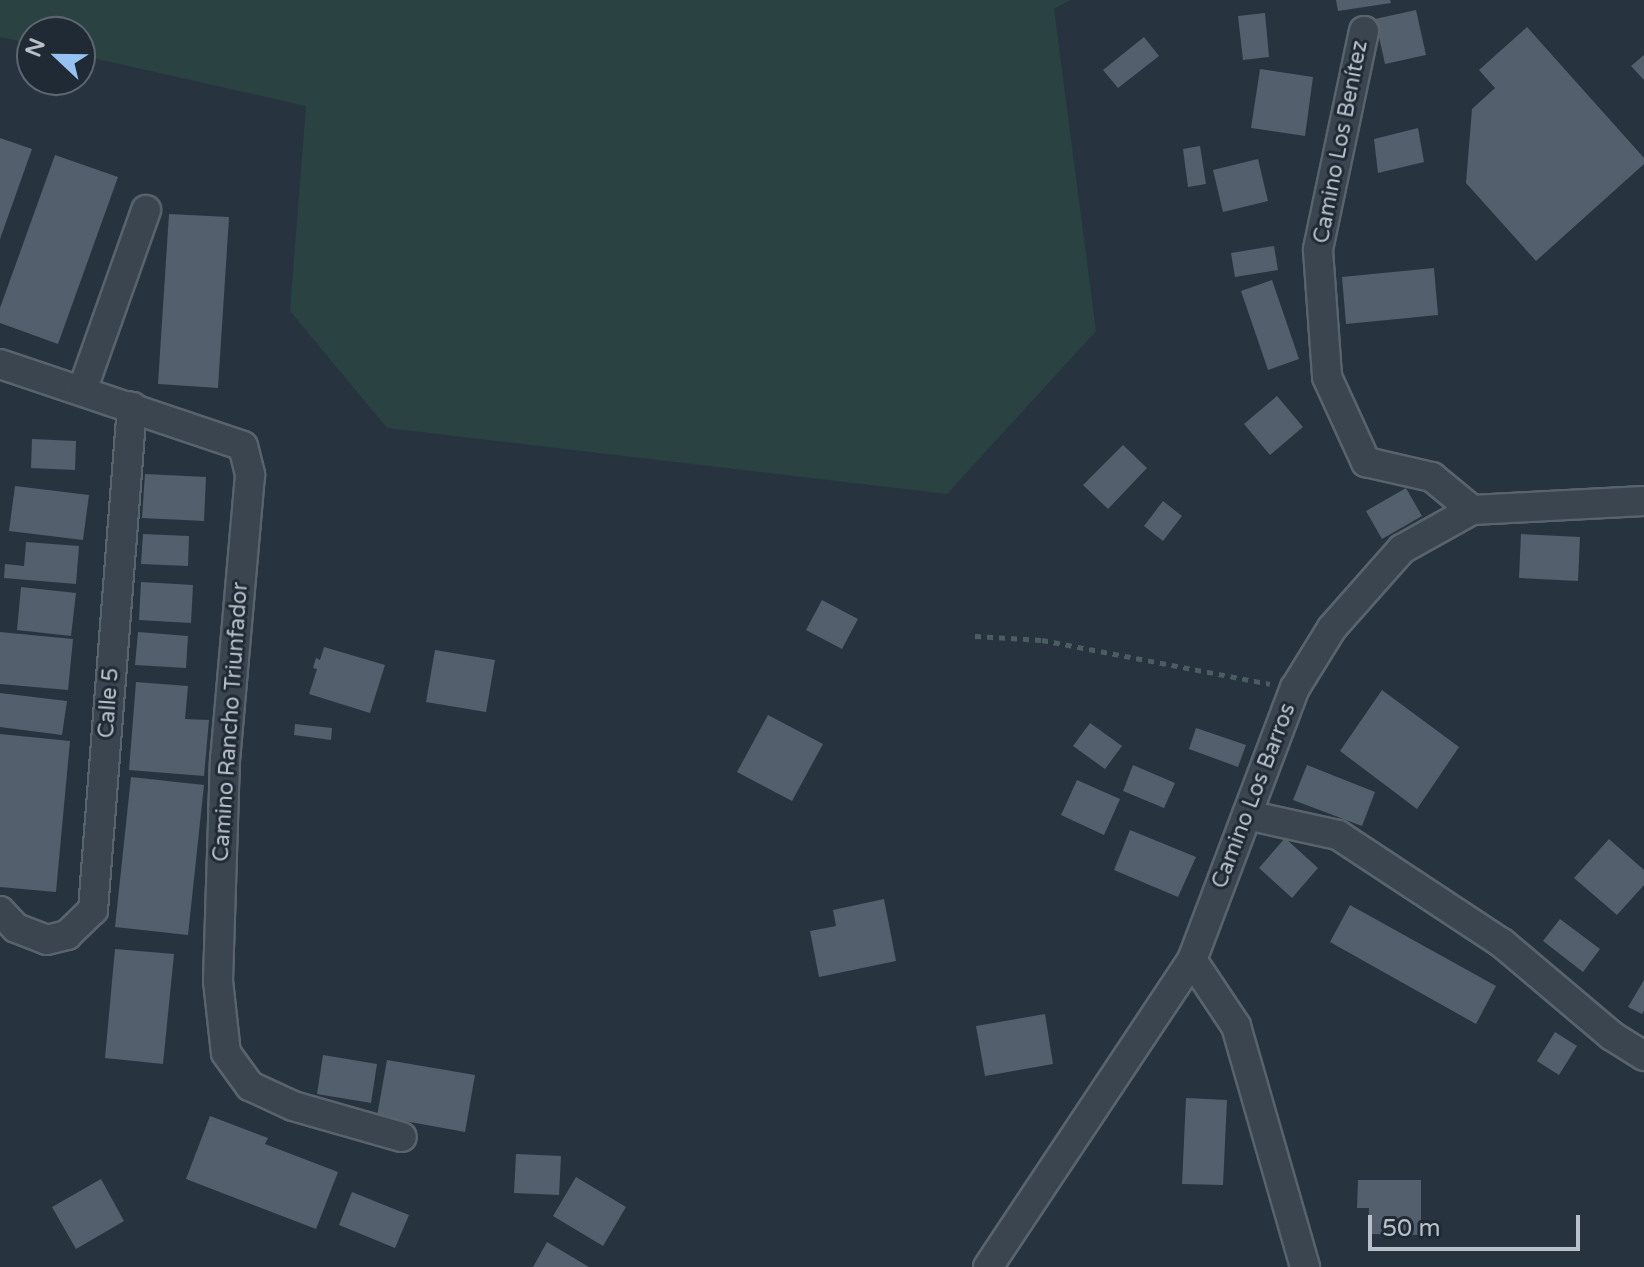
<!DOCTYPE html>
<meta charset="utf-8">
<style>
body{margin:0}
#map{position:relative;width:1644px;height:1267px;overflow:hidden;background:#27343f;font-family:"Varela Round",sans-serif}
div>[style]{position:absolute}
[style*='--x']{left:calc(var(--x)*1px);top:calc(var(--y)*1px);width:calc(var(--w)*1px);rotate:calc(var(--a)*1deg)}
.green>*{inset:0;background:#2a4241}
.building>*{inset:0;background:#535f6c}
.path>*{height:5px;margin-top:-2.5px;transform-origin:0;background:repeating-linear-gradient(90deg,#495e5e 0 6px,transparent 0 12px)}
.roads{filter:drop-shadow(2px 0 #59636c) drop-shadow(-2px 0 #59636c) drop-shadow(0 2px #59636c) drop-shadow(0 -2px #59636c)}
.minor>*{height:28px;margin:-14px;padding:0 14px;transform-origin:14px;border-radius:14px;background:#3b454f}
span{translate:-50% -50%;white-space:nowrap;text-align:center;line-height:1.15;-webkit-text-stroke:6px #202a34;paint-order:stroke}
.street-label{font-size:22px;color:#b8c0c9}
.north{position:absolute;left:16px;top:16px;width:80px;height:80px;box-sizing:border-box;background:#202a34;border:2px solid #5d6670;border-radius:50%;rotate:292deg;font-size:22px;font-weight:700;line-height:32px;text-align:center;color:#b8c0c9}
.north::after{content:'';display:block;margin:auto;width:28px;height:36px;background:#95c2f2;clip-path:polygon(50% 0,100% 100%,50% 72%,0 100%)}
.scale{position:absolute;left:1368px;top:1215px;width:212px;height:36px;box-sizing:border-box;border:4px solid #b8c0c9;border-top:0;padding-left:10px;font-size:24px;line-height:28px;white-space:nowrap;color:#b8c0c9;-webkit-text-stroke:6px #202a34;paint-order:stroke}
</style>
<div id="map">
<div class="green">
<div style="clip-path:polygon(0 0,1070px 0,1054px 9px,1096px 331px,947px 494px,387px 428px,290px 311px,306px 106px,80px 55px,80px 32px,32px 32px,32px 44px,0 37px)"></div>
</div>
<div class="building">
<div style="clip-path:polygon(1336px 0,1390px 0,1391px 3px,1338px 11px)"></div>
<div style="clip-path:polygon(1416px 10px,1426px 55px,1385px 64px,1375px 19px)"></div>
<div style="clip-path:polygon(1265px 13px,1269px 57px,1243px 60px,1238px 16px)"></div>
<div style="clip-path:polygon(1527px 27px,1644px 158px,1644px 164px,1536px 261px,1466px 183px,1472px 109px,1495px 88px,1479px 70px)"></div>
<div style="clip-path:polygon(1144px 37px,1159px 56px,1118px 88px,1103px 70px)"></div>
<div style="clip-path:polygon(1644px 55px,1644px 80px,1631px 66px)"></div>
<div style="clip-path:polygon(1260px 69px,1313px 77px,1305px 136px,1251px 128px)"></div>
<div style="clip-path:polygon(1418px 128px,1424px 162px,1378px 173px,1374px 139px)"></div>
<div style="clip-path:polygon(0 138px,32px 149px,0 239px)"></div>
<div style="clip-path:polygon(1200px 146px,1206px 184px,1188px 187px,1183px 149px)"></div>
<div style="clip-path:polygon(55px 155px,118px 177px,58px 344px,0 323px,0 308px)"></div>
<div style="clip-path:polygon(1258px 159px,1268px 201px,1223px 212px,1213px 170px)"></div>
<div style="clip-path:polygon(169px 214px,229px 217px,218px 388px,158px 384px)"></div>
<div style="clip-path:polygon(1274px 246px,1278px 270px,1235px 277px,1231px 253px)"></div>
<div style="clip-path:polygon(1434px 268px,1438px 315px,1346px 324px,1342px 277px)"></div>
<div style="clip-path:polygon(1272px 280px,1299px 359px,1268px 370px,1241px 291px)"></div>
<div style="clip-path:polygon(1277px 396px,1303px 427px,1270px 455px,1244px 424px)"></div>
<div style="clip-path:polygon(32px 439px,76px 441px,75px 470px,31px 468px)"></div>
<div style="clip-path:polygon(1123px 445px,1147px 468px,1108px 509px,1083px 485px)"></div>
<div style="clip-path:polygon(145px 474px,206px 477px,204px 521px,142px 518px)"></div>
<div style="clip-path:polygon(15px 486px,89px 495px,83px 540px,9px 531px)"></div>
<div style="clip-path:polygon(1406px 488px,1422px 516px,1382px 539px,1366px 511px)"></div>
<div style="clip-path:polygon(1163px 501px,1182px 516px,1163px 541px,1144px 526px)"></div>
<div style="clip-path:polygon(143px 534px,189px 536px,188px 566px,141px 564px)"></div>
<div style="clip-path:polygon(1521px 534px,1580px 537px,1578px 581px,1519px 578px)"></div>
<div style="clip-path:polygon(26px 542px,79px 546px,76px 584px,4px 578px,5px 564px,24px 566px)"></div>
<div style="clip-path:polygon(141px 582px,193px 585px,191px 623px,139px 620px)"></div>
<div style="clip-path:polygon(21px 587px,76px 593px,71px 636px,17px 630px)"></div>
<div style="clip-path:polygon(822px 600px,858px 619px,842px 649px,806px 630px)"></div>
<div style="clip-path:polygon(0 632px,73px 639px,68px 690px,0 684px)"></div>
<div style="clip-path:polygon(138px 632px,188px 636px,186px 668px,135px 665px)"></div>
<div style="clip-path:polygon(324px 647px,385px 665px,370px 713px,309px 694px,317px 669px,313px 668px,316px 658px,320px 660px)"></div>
<div style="clip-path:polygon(435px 650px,495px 660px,486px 712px,426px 702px)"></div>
<div style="clip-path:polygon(136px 682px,188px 686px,185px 719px,209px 720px,204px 776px,129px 770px)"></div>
<div style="clip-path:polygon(1382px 690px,1459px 747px,1417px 809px,1340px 751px)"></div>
<div style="clip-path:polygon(0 693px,67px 701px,62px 735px,0 727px)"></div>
<div style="clip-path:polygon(768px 715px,823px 744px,792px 801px,737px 772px)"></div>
<div style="clip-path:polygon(1090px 723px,1122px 746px,1105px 769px,1073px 746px)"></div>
<div style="clip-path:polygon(295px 724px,332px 728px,331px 740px,294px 735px)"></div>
<div style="clip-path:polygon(1196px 728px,1246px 745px,1238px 767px,1189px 749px)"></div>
<div style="clip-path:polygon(0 734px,70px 741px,56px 892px,0 887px)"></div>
<div style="clip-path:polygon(1133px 765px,1175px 783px,1164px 808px,1123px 791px)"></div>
<div style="clip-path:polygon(1307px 765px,1375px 792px,1362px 826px,1293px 800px)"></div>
<div style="clip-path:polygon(131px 777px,204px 785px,188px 935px,115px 927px)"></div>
<div style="clip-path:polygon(1077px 780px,1120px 799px,1104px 835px,1061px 815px)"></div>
<div style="clip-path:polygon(1130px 830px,1196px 857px,1178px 897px,1114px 870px)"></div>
<div style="clip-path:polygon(1285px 838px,1318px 868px,1292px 898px,1259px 868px)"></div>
<div style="clip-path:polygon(1609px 839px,1644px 870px,1644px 885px,1617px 915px,1574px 878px)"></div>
<div style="clip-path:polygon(884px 899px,896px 961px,819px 977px,810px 931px,836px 926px,833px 910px)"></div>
<div style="clip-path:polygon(1350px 905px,1496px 986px,1476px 1024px,1330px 942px)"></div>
<div style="clip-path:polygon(1560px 919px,1600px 949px,1583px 972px,1543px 941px)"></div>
<div style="clip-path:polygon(115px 949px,174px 954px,163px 1064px,105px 1058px)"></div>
<div style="clip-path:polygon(1644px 980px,1644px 1011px,1642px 1014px,1628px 1007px)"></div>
<div style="clip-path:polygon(1045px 1014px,1053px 1064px,985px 1076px,976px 1026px)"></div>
<div style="clip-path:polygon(1555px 1032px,1577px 1046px,1559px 1075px,1537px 1061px)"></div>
<div style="clip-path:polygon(323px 1055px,377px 1064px,371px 1103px,317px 1094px)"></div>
<div style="clip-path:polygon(387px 1060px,475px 1075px,465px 1132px,377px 1116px)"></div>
<div style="clip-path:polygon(1186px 1098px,1227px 1100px,1223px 1185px,1182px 1184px)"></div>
<div style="clip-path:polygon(210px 1116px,268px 1138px,265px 1144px,338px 1172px,316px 1229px,186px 1179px)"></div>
<div style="clip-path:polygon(516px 1154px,561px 1156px,559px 1195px,514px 1193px)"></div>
<div style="clip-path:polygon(576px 1177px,626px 1207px,603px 1246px,553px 1216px)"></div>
<div style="clip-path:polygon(101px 1179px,124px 1221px,76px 1249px,52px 1207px)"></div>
<div style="clip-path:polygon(1358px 1180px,1421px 1180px,1421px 1235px,1368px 1234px,1369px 1208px,1357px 1208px)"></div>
<div style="clip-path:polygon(352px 1192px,409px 1215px,395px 1248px,339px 1225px)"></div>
<div style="clip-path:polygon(547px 1242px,589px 1267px,533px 1267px)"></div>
</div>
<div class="path">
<div style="--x:975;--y:636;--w:67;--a:3.4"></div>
<div style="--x:1042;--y:640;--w:232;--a:10.9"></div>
</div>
<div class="roads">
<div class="minor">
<div style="--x:1364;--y:31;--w:224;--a:101.9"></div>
<div style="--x:1318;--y:250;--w:127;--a:85.9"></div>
<div style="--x:1327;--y:377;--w:94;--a:65.4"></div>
<div style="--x:1366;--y:462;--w:68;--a:12.8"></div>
<div style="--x:1432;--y:477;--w:52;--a:39.5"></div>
<div style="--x:0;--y:364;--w:256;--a:18.6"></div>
<div style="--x:243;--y:446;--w:30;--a:76"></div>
<div style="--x:250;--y:475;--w:284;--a:95"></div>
<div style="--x:225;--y:758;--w:223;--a:91.8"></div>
<div style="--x:218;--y:981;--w:72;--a:83.7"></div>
<div style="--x:226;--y:1053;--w:41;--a:54"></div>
<div style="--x:250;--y:1086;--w:47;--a:24.9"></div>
<div style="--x:293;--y:1106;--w:113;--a:15.9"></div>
<div style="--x:82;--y:391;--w:192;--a:-70.5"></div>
<div style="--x:1247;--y:815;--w:93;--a:12.4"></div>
<div style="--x:1338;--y:835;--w:196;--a:33.4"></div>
<div style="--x:1502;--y:943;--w:144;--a:40.2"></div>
<div style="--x:1612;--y:1036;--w:38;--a:32"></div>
<div style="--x:0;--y:911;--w:23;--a:47"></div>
<div style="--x:16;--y:928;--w:33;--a:21"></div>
<div style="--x:47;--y:940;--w:21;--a:-14"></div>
<div style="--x:67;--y:935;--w:36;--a:-44"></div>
<div style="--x:93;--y:910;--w:505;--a:-85.57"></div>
<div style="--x:1192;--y:960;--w:79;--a:56.3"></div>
<div style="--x:1236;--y:1026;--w:251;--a:74"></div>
<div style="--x:988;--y:1267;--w:369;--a:-56.4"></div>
<div style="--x:1192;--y:960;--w:291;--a:-69.3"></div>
<div style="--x:1295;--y:688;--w:70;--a:-58.3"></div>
<div style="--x:1332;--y:628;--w:106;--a:-48.5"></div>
<div style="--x:1402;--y:549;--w:80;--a:-29.1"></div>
<div style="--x:1472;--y:510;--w:172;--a:-3"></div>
</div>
</div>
<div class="street-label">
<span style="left:1341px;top:142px;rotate:-79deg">Camino Los Benítez</span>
<span style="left:109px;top:703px;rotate:-86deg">Calle 5</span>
<span style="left:231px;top:722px;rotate:-86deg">Camino Rancho Triunfador</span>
<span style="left:1254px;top:796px;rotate:-69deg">Camino Los Barros</span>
</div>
<div class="north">N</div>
<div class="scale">50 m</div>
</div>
